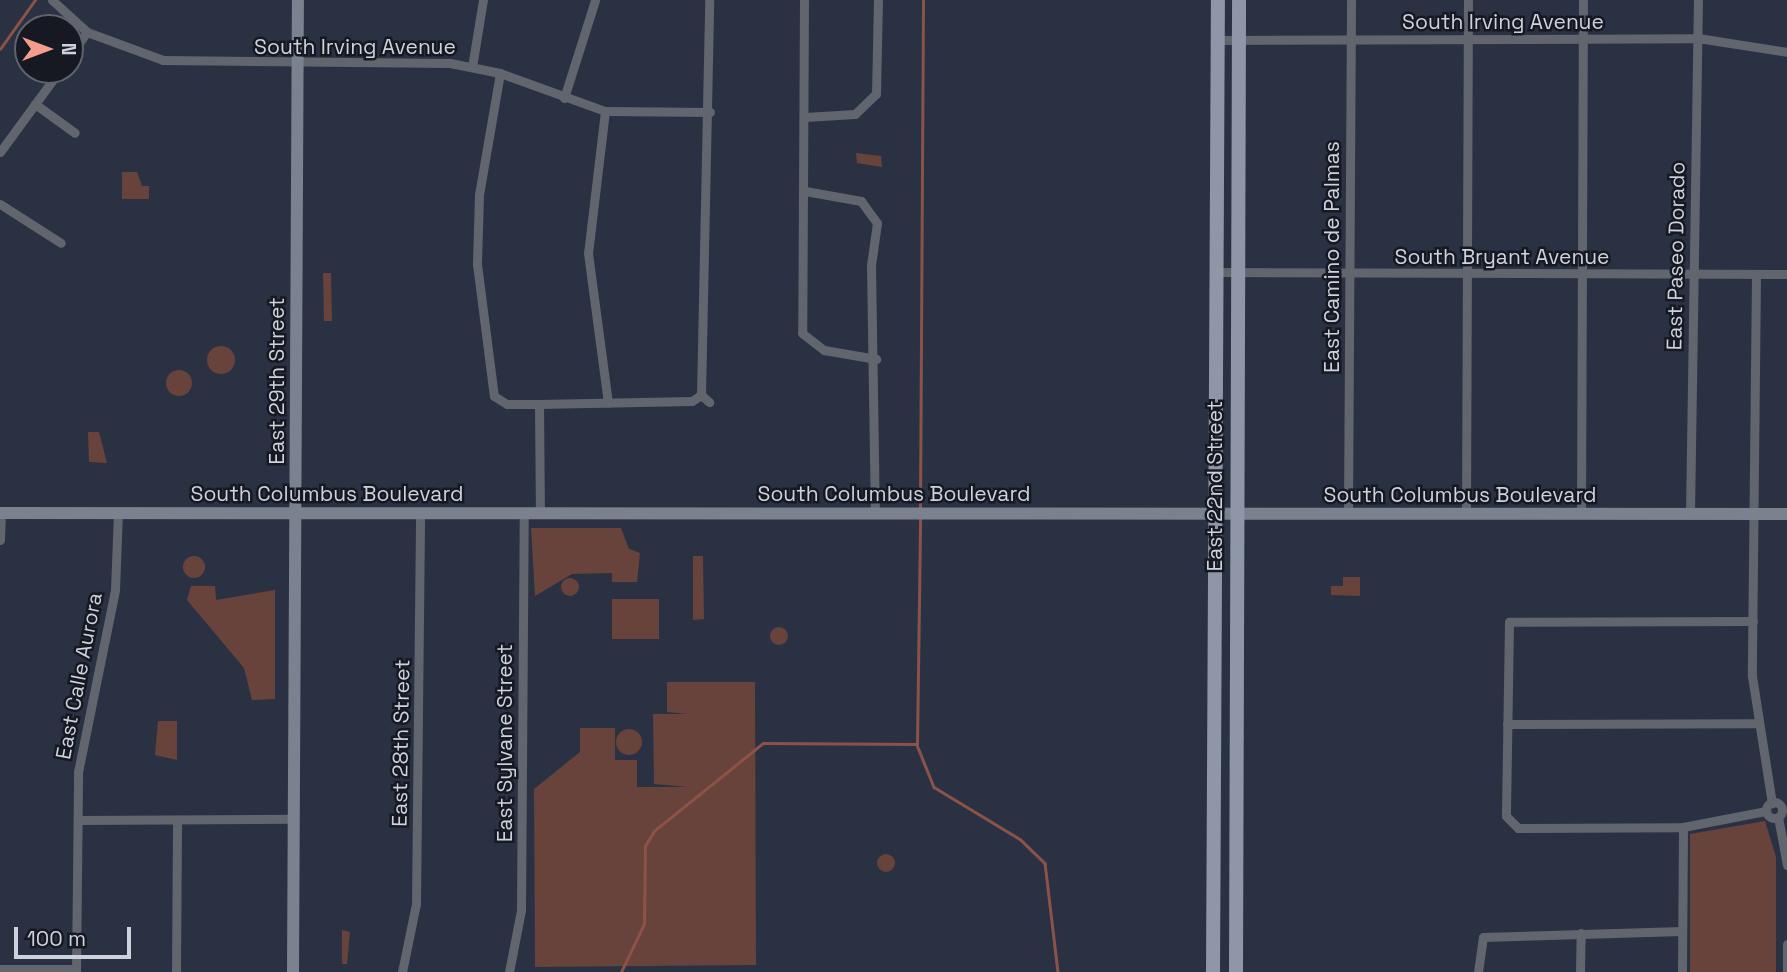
<!DOCTYPE html>
<style>
body{margin:0}
#map{position:relative;width:1787px;height:972px;overflow:hidden;background:#2a3143;font-family:"Space Grotesk",sans-serif}
div>[style]{position:absolute}
[style*='--x']{left:calc(var(--x)*1px);top:calc(var(--y)*1px);width:calc(var(--w)*1px);rotate:calc(var(--a)*1deg)}
.green>*{inset:0;background:#67433c}
.round{border-radius:50%}
.stream>*{height:2.5px;margin:-1.25px;padding:0 1.25px;transform-origin:1.25px;border-radius:1.25px;background:#8d5247}
.street>*{height:9px;margin:-4.5px;padding:0 4.5px;transform-origin:4.5px;border-radius:4.5px;background:#61656d}
.street>.ring{margin:-4.5px;padding:0;box-sizing:content-box;background:none;border:9px solid #61656d;border-radius:50%}
.secondary>*{height:12px;margin:-6px;padding:0 6px;transform-origin:6px;border-radius:6px;background:#7a818f}
.primary>*{height:14px;margin:-7px;padding:0 7px;transform-origin:7px;border-radius:7px;background:#8e96a8}
span{translate:-50% -50%;white-space:nowrap;text-align:center;line-height:1.15;-webkit-text-stroke:5px #161921;paint-order:stroke}
.street-label{font-size:21px;color:#cdd2dd}
.north{position:absolute;left:14px;top:14px;width:70px;height:70px;box-sizing:border-box;background:#161921;border:2px solid #5f636c;border-radius:50%;rotate:90deg;font-size:19px;font-weight:700;line-height:28px;text-align:center;color:#cdd2dd}
.north::after{content:'';display:block;margin:auto;width:24px;height:32px;background:#f49d8c;clip-path:polygon(50% 0,100% 100%,50% 72%,0 100%)}
.scale{position:absolute;left:14px;top:927px;width:117px;height:32px;box-sizing:border-box;border:4px solid #cdd2dd;border-top:0;padding-left:9px;font-size:21px;line-height:24px;white-space:nowrap;color:#cdd2dd;-webkit-text-stroke:5px #161921;paint-order:stroke}
</style>
<div id="map">
<div class="green">
<div style="clip-path:polygon(856px 153px,881px 156px,882px 167px,857px 163px)"></div>
<div style="clip-path:polygon(122px 172px,137px 172px,142px 186px,149px 186px,149px 199px,122px 199px)"></div>
<div style="clip-path:polygon(323px 273px,331px 273px,332px 321px,324px 321px)"></div>
<div class="round" style="left:207px;top:346px;width:28px;height:28px"></div>
<div class="round" style="left:166px;top:370px;width:26px;height:26px"></div>
<div style="clip-path:polygon(88px 432px,99px 432px,107px 463px,89px 462px)"></div>
<div style="clip-path:polygon(531px 528px,621px 528px,629px 549px,640px 553px,637px 582px,612px 582px,612px 573px,572px 574px,535px 596px)"></div>
<div class="round" style="left:183px;top:556px;width:22px;height:22px"></div>
<div style="clip-path:polygon(693px 556px,703px 556px,704px 619px,693px 620px)"></div>
<div style="clip-path:polygon(1343px 577px,1360px 577px,1360px 596px,1331px 595px,1331px 586px,1343px 586px)"></div>
<div class="round" style="left:561px;top:578px;width:18px;height:18px"></div>
<div style="clip-path:polygon(191px 586px,215px 586px,216px 600px,275px 590px,275px 699px,252px 700px,244px 668px,187px 600px)"></div>
<div style="clip-path:polygon(612px 599px,659px 599px,659px 639px,612px 639px)"></div>
<div class="round" style="left:770px;top:627px;width:18px;height:18px"></div>
<div style="clip-path:polygon(667px 682px,755px 682px,756px 965px,535px 967px,534px 789px,580px 752px,580px 728px,615px 728px,615px 760px,637px 760px,637px 787px,688px 787px,654px 784px,653px 714px,688px 714px,667px 712px)"></div>
<div style="clip-path:polygon(158px 721px,177px 721px,177px 760px,155px 755px)"></div>
<div class="round" style="left:616px;top:729px;width:26px;height:26px"></div>
<div style="clip-path:polygon(1765px 821px,1776px 857px,1776px 972px,1690px 972px,1690px 834px)"></div>
<div class="round" style="left:877px;top:854px;width:18px;height:18px"></div>
<div style="clip-path:polygon(342px 930px,350px 932px,347px 964px,342px 964px)"></div>
</div>
<div class="stream">
<div style="--x:0;--y:49;--w:60;--a:-54.5"></div>
<div style="--x:920;--y:508;--w:508;--a:-89.66"></div>
<div style="--x:917;--y:745;--w:45;--a:68"></div>
<div style="--x:934;--y:787;--w:100;--a:31.2"></div>
<div style="--x:1020;--y:839;--w:35;--a:44"></div>
<div style="--x:1045;--y:863;--w:110;--a:83.2"></div>
<div style="--x:621;--y:972;--w:53;--a:-64.4"></div>
<div style="--x:644;--y:924;--w:78;--a:-89.3"></div>
<div style="--x:645;--y:846;--w:17;--a:-59"></div>
<div style="--x:654;--y:831;--w:140;--a:-38.9"></div>
<div style="--x:763;--y:743;--w:154;--a:0.4"></div>
<div style="--x:917;--y:744;--w:225;--a:-89.2"></div>
</div>
<div class="street">
<div style="--x:52;--y:0;--w:47;--a:42.4"></div>
<div style="--x:87;--y:32;--w:81;--a:20.2"></div>
<div style="--x:163;--y:60;--w:287;--a:0.6"></div>
<div style="--x:450;--y:63;--w:51;--a:11.3"></div>
<div style="--x:500;--y:73;--w:112;--a:19.9"></div>
<div style="--x:605;--y:111;--w:105;--a:0.5"></div>
<div style="--x:804;--y:0;--w:333;--a:90.3"></div>
<div style="--x:802;--y:333;--w:28;--a:38"></div>
<div style="--x:824;--y:350;--w:53;--a:9.8"></div>
<div style="--x:1218;--y:40;--w:480;--a:-0.2"></div>
<div style="--x:1698;--y:38;--w:90;--a:8.9"></div>
<div style="--x:70;--y:56;--w:29;--a:-55"></div>
<div style="--x:472;--y:67;--w:68;--a:-80.7"></div>
<div style="--x:500;--y:73;--w:124;--a:99.8"></div>
<div style="--x:479;--y:195;--w:69;--a:91.7"></div>
<div style="--x:477;--y:264;--w:133;--a:82.7"></div>
<div style="--x:494;--y:396;--w:15;--a:32"></div>
<div style="--x:507;--y:404;--w:32;--a:0"></div>
<div style="--x:539;--y:404;--w:109;--a:89.5"></div>
<div style="--x:564;--y:98;--w:103;--a:-72.4"></div>
<div style="--x:35;--y:104;--w:49;--a:35.9"></div>
<div style="--x:605;--y:111;--w:143;--a:96.8"></div>
<div style="--x:588;--y:253;--w:151;--a:82.4"></div>
<div style="--x:805;--y:117;--w:50;--a:-3.4"></div>
<div style="--x:855;--y:114;--w:29;--a:-44"></div>
<div style="--x:876;--y:94;--w:94;--a:-88.8"></div>
<div style="--x:0;--y:152;--w:102;--a:-53.8"></div>
<div style="--x:805;--y:191;--w:57;--a:10.1"></div>
<div style="--x:861;--y:201;--w:27;--a:54"></div>
<div style="--x:877;--y:223;--w:42;--a:98.1"></div>
<div style="--x:871;--y:265;--w:248;--a:89.1"></div>
<div style="--x:0;--y:204;--w:72;--a:32.6"></div>
<div style="--x:1216;--y:272;--w:571;--a:0.2"></div>
<div style="--x:1756;--y:275;--w:401;--a:90.6"></div>
<div style="--x:1752;--y:676;--w:129;--a:81.1"></div>
<div style="--x:701;--y:395;--w:395;--a:-88.8"></div>
<div style="--x:539;--y:404;--w:153;--a:-1.1"></div>
<div style="--x:692;--y:401;--w:11;--a:-34"></div>
<div style="--x:701;--y:395;--w:11;--a:41"></div>
<div style="--x:1348;--y:513;--w:513;--a:-89.66"></div>
<div style="--x:1690;--y:513;--w:513;--a:-89.11"></div>
<div style="--x:1466;--y:514;--w:514;--a:-89.78"></div>
<div style="--x:1581;--y:514;--w:514;--a:-89.78"></div>
<div style="--x:0;--y:540;--w:27;--a:-88"></div>
<div style="--x:1753;--y:621;--w:244;--a:179.8"></div>
<div style="--x:1509;--y:622;--w:194;--a:90.9"></div>
<div style="--x:1506;--y:816;--w:17;--a:45"></div>
<div style="--x:1518;--y:828;--w:165;--a:-0.3"></div>
<div style="--x:1683;--y:827;--w:85;--a:-10.9"></div>
<div style="--x:1507;--y:724;--w:248;--a:-0.2"></div>
<div class="ring" style="left:1766px;top:802px;width:7px;height:7px"></div>
<div style="--x:1778;--y:817;--w:49;--a:79.4"></div>
<div style="--x:78;--y:820;--w:216;--a:-0.3"></div>
<div style="--x:1483;--y:937;--w:199;--a:-1.7"></div>
<div style="--x:0;--y:969;--w:76;--a:0"></div>
<div style="--x:76;--y:972;--w:200;--a:-89.4"></div>
<div style="--x:78;--y:772;--w:186;--a:-78.5"></div>
<div style="--x:115;--y:590;--w:77;--a:-87.8"></div>
<div style="--x:176;--y:972;--w:152;--a:-89.6"></div>
<div style="--x:402;--y:972;--w:69;--a:-78.4"></div>
<div style="--x:416;--y:904;--w:391;--a:-89.4"></div>
<div style="--x:509;--y:972;--w:63;--a:-79"></div>
<div style="--x:521;--y:910;--w:397;--a:-89.6"></div>
<div style="--x:1478;--y:972;--w:35;--a:-82"></div>
<div style="--x:1580;--y:972;--w:39;--a:-89"></div>
<div style="--x:1682;--y:972;--w:145;--a:-89.6"></div>
<div style="--x:1787;--y:972;--w:28;--a:-90"></div>
</div>
<div class="secondary">
<div style="--x:0;--y:513;--w:1787;--a:0.03"></div>
<div style="--x:293;--y:972;--w:972;--a:-89.71"></div>
</div>
<div class="primary">
<div style="--x:1213;--y:972;--w:972;--a:-89.71"></div>
<div style="--x:1236;--y:972;--w:972;--a:-89.82"></div>
</div>
<div class="street-label">
<span style="left:1503px;top:22px">South Irving Avenue</span>
<span style="left:355px;top:47px">South Irving Avenue</span>
<span style="left:1676px;top:256px;rotate:-89deg">East Paseo Dorado</span>
<span style="left:1332px;top:257px;rotate:-90deg">East Camino de Palmas</span>
<span style="left:1502px;top:257px">South Bryant Avenue</span>
<span style="left:277px;top:381px;rotate:-90deg">East 29th Street</span>
<span style="left:1215px;top:486px;rotate:-90deg">East 22nd Street</span>
<span style="left:327px;top:494px">South Columbus Boulevard</span>
<span style="left:894px;top:494px">South Columbus Boulevard</span>
<span style="left:1460px;top:495px">South Columbus Boulevard</span>
<span style="left:79px;top:676px;rotate:-79deg">East Calle Aurora</span>
<span style="left:401px;top:743px;rotate:-89deg">East 28th Street</span>
<span style="left:505px;top:743px;rotate:-90deg">East Sylvane Street</span>
</div>
<div class="north">N</div>
<div class="scale">100 m</div>
</div>
